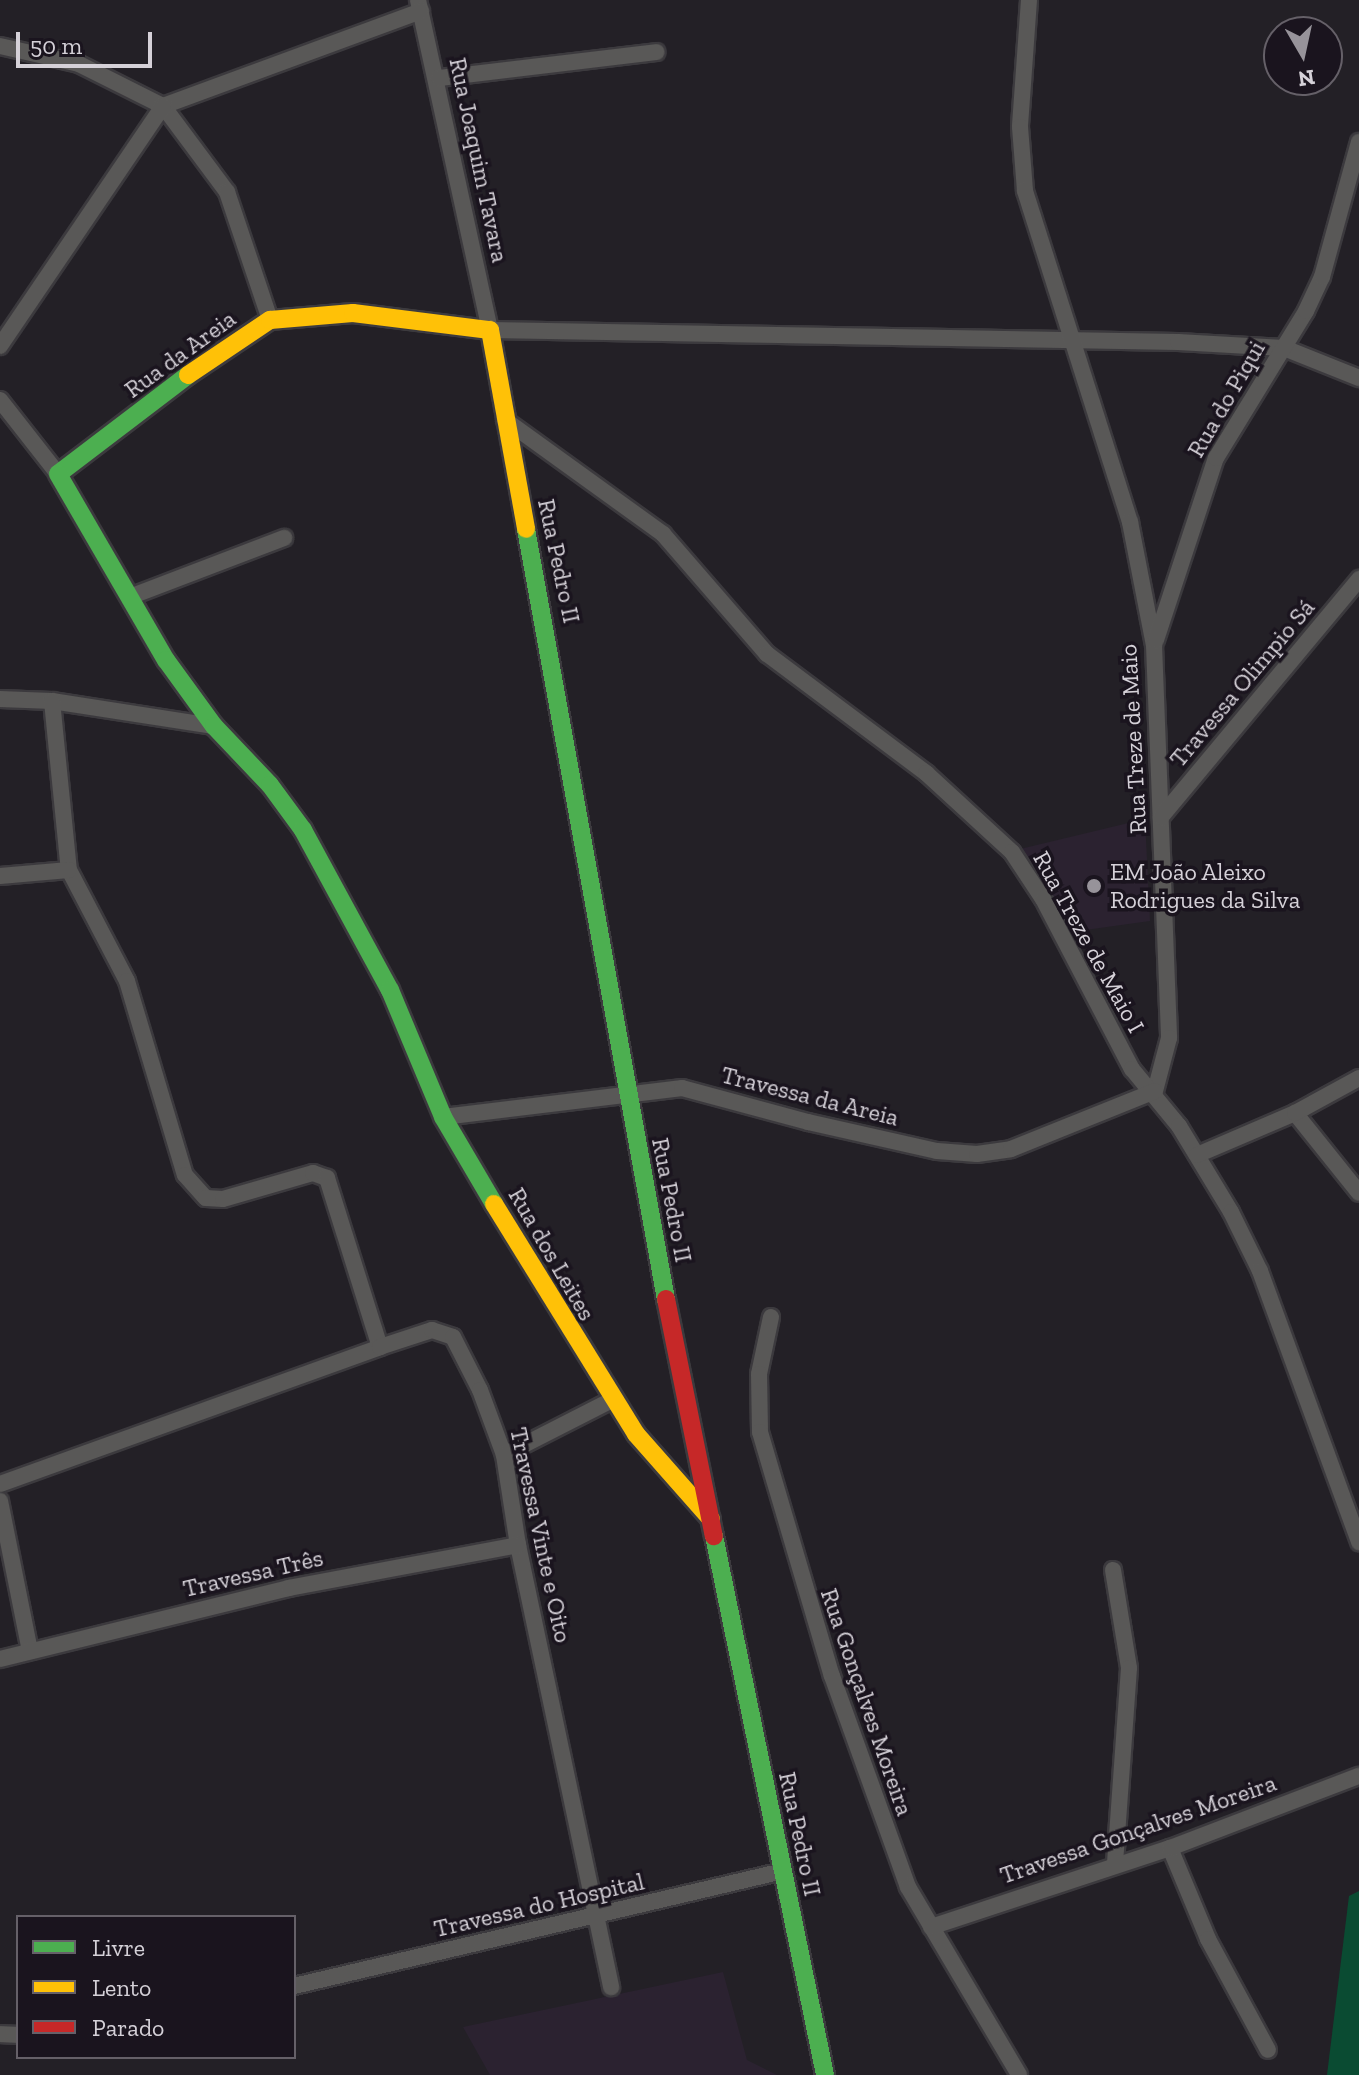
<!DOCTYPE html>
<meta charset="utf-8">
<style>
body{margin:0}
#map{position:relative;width:1359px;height:2075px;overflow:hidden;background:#232026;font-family:"Zilla Slab",serif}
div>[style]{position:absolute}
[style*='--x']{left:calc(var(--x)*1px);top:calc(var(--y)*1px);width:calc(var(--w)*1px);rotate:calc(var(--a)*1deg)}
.built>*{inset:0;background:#2b2230}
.green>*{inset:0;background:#0a4b32}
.roads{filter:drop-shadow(2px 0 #3c3a3e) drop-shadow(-2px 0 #3c3a3e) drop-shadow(0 2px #3c3a3e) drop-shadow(0 -2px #3c3a3e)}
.street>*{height:16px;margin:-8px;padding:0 8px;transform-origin:8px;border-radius:8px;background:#595857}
.fast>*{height:18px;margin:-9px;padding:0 9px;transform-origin:9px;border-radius:9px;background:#4caf50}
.slow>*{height:18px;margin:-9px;padding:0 9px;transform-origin:9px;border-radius:9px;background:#ffc107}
.jam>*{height:18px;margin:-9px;padding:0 9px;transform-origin:9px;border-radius:9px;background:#c62828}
.dots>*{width:22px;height:22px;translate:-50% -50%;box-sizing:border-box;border:4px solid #1a141e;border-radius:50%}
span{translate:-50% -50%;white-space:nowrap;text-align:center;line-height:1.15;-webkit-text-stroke:7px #1a141e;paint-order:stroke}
.street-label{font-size:24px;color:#d5d1d8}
.poi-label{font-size:24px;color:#d5d1d8}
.left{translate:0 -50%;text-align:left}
.legend{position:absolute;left:16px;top:1915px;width:280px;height:144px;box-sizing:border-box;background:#1a141e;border:2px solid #656068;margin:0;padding:10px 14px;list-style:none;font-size:24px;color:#d5d1d8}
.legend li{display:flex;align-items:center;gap:16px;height:40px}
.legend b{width:40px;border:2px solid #656068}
.north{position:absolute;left:1263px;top:16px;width:80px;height:80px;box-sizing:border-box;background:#1a141e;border:2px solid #656068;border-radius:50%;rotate:171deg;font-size:22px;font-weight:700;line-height:32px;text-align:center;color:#d5d1d8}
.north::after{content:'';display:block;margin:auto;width:28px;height:36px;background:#97939a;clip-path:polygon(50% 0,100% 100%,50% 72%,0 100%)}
.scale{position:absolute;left:16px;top:32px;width:136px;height:36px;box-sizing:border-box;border:4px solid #d5d1d8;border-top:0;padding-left:10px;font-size:24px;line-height:28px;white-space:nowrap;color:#d5d1d8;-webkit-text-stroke:6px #1a141e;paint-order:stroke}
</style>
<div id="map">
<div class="built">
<div style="clip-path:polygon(1145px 819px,1150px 921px,1071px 932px,1016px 850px)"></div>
<div style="clip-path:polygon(723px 1972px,747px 2060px,777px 2075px,490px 2075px,463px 2027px)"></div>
</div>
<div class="green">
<div style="clip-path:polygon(1359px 1891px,1359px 2075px,1327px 2075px,1349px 1896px)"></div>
</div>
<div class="roads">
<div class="street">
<div style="--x:418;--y:0;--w:338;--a:77.7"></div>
<div style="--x:490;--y:330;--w:688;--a:1"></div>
<div style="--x:1178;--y:342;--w:106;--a:3.2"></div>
<div style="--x:1284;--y:348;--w:81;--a:21.8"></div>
<div style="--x:1029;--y:0;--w:127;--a:94.1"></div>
<div style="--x:1020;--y:127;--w:64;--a:85.5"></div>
<div style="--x:1025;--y:191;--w:347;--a:72.4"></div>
<div style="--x:1130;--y:522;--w:125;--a:79"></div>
<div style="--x:1154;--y:645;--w:393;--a:87.8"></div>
<div style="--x:1169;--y:1038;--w:55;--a:104.8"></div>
<div style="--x:0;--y:46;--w:81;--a:12.8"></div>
<div style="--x:79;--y:64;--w:94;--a:26.6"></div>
<div style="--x:163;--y:106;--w:107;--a:53.3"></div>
<div style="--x:227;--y:192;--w:135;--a:71.4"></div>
<div style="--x:439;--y:78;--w:219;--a:-6.8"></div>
<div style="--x:163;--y:106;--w:275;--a:-20.2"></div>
<div style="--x:0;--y:346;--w:290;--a:-55.8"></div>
<div style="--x:0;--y:400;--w:94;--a:51.9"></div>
<div style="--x:505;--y:420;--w:195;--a:35.8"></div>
<div style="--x:663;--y:534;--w:159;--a:49.1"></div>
<div style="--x:767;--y:654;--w:199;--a:36.8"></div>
<div style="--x:926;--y:773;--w:117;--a:42.6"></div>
<div style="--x:1012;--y:852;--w:56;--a:56.6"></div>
<div style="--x:1043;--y:899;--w:192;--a:62.4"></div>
<div style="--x:1132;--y:1069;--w:74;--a:50.5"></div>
<div style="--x:1179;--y:1126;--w:100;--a:58.8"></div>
<div style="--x:1231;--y:1212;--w:66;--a:63.8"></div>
<div style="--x:1260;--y:1271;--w:289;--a:69.9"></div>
<div style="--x:132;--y:596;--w:163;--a:-20.9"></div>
<div style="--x:1156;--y:640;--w:192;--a:-71.8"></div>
<div style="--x:1216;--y:458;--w:172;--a:-58.5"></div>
<div style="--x:1306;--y:311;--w:38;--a:-65"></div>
<div style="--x:1322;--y:277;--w:140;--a:-74.7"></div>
<div style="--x:0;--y:699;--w:52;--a:2.2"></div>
<div style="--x:52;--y:701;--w:164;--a:8.8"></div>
<div style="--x:52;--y:701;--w:170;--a:84.3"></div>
<div style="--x:69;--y:870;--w:125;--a:62.4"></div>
<div style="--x:127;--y:981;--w:202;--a:73.4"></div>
<div style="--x:185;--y:1175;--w:31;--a:48"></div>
<div style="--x:206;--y:1198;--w:17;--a:3"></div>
<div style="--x:223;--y:1199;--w:94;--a:-16.1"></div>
<div style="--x:313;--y:1173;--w:15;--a:20"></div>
<div style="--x:327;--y:1178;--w:177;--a:72.6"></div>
<div style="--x:1161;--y:817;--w:310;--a:-50.2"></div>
<div style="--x:0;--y:876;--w:69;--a:-5"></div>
<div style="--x:1295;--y:1113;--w:102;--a:51.3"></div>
<div style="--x:443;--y:1117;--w:241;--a:-6.9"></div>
<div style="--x:682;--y:1088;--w:131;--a:15.1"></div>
<div style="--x:808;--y:1122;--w:132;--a:12.7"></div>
<div style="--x:937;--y:1151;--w:40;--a:4.3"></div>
<div style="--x:977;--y:1154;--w:34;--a:-8"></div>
<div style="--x:1011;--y:1149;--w:155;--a:-21.9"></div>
<div style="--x:1197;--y:1155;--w:107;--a:-23.2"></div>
<div style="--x:1295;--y:1113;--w:73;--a:-28.7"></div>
<div style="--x:771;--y:1317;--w:58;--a:101.9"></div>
<div style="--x:759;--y:1374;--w:58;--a:89"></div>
<div style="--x:760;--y:1432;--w:254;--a:73.6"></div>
<div style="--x:832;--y:1676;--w:224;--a:70.2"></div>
<div style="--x:908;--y:1887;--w:218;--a:59.4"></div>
<div style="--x:504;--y:1455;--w:121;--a:-27"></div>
<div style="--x:0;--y:1484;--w:404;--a:-19.8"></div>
<div style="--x:380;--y:1347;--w:55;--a:-18.1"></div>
<div style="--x:432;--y:1330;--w:22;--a:18"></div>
<div style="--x:453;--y:1337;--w:59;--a:63"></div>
<div style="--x:480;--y:1390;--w:69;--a:69.7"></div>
<div style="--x:504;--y:1455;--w:91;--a:81.2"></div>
<div style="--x:518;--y:1545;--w:452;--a:78.1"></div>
<div style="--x:0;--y:1501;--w:153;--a:78.7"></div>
<div style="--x:1113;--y:1570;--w:99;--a:80.7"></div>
<div style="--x:1129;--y:1668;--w:197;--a:94.1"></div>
<div style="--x:0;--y:1659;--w:298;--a:-13.8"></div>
<div style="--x:289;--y:1588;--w:233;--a:-10.6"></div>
<div style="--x:1170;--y:1848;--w:99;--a:67.3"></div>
<div style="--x:1208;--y:1939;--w:126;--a:61.6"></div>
<div style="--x:931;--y:1927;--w:252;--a:-18.3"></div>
<div style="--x:1170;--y:1848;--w:202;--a:-20.9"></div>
<div style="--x:294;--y:1986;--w:502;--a:-13.23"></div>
<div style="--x:0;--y:2034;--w:18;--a:3"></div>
</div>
<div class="fast">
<div style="--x:188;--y:375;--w:163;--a:142.7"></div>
<div style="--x:58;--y:474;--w:215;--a:59.9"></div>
<div style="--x:166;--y:660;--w:82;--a:54"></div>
<div style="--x:214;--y:726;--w:81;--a:46.5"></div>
<div style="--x:270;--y:785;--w:56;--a:53.7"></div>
<div style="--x:303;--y:830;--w:182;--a:61.5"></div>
<div style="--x:390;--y:990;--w:138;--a:67.3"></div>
<div style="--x:443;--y:1117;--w:101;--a:59.6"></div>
<div style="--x:526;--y:529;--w:783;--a:79.7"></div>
<div style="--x:714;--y:1536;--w:550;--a:78.36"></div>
</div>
<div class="slow">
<div style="--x:188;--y:375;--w:99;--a:-33.9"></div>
<div style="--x:270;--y:320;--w:83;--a:-4.8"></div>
<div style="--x:353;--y:313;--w:138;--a:7.1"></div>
<div style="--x:490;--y:330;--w:202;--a:79.7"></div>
<div style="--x:494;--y:1204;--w:270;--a:58.3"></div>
<div style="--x:636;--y:1434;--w:113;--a:48.6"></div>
</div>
<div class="jam">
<div style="--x:666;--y:1299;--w:242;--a:78.6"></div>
</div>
</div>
<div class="dots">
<div style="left:1094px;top:886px;background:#97939a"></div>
</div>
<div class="street-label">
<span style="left:479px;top:160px;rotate:78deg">Rua Joaquim Tavara</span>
<span style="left:180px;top:354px;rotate:-36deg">Rua da Areia</span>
<span style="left:1226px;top:399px;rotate:-60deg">Rua do Piqui</span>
<span style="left:559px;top:561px;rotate:78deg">Rua Pedro II</span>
<span style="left:1242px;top:683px;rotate:-50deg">Travessa Olimpio Sá</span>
<span style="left:1133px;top:739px;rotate:-93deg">Rua Treze de Maio</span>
<span style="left:1089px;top:942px;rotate:61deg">Rua Treze de Maio I</span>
<span style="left:810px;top:1096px;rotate:14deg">Travessa da Areia</span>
<span style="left:672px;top:1200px;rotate:79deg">Rua Pedro II</span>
<span style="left:552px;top:1254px;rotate:60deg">Rua dos Leites</span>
<span style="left:541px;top:1535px;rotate:78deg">Travessa Vinte e Oito</span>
<span style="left:253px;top:1573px;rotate:-13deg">Travessa Três</span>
<span style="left:867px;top:1702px;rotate:71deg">Rua Gonçalves Moreira</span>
<span style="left:1138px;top:1829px;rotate:-19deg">Travessa Gonçalves Moreira</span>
<span style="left:800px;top:1834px;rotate:78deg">Rua Pedro II</span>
<span style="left:539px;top:1905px;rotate:-13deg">Travessa do Hospital</span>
</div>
<div class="poi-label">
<span class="left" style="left:1110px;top:886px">EM João Aleixo<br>Rodrigues da Silva</span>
</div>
<ul class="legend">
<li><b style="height:10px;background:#4caf50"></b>Livre</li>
<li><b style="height:10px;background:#ffc107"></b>Lento</li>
<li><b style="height:10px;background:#c62828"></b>Parado</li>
</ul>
<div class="north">N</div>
<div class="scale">50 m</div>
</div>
